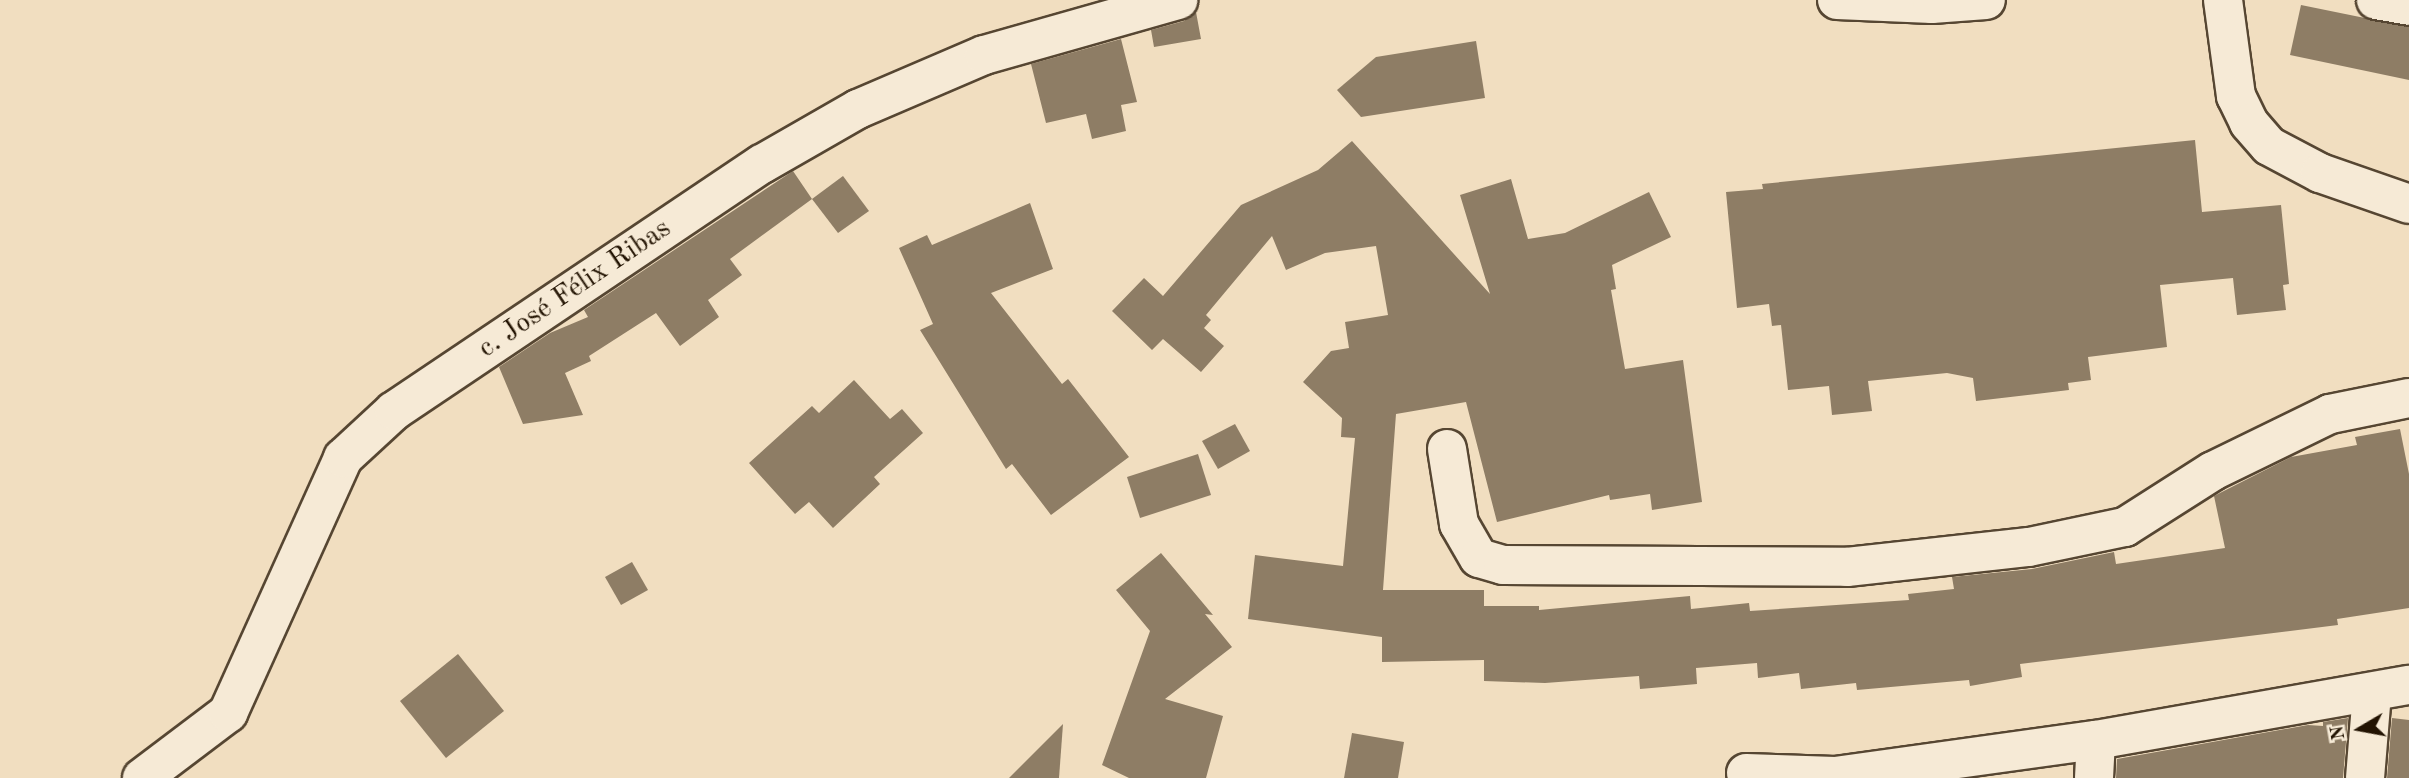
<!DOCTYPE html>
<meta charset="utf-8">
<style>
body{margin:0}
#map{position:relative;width:2409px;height:778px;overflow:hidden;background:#f1dec0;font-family:"Old Standard TT",serif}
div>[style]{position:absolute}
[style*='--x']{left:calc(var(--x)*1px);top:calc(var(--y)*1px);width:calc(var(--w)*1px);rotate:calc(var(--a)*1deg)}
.building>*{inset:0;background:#8e7d65}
.roads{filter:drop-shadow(2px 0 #564632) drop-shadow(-2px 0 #564632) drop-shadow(0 2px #564632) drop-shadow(0 -2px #564632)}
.minor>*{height:38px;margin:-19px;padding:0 19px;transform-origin:19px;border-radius:19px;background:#f6ead6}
span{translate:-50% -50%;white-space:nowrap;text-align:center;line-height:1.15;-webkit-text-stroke:5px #f6ead6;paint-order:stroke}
.street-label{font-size:28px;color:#221302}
.north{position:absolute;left:2325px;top:694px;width:70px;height:70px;-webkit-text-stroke:5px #f6ead6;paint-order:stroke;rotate:260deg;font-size:19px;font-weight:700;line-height:28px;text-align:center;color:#221302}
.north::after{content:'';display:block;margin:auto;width:24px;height:32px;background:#221302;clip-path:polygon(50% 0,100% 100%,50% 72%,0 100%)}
</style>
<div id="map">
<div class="building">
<div style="clip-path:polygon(2301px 5px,2409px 27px,2409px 80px,2290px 55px)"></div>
<div style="clip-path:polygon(1196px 12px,1201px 39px,1154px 47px,1151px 30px,1184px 21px)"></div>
<div style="clip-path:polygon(1121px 39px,1137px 102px,1121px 105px,1126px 131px,1092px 139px,1086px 114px,1046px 123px,1031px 64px)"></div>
<div style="clip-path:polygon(1476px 41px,1485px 98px,1361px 117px,1337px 90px,1376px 57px)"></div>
<div style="clip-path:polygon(2195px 140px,2202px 212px,2281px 205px,2289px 284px,2283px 285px,2286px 310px,2237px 315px,2233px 278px,2160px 285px,2167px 347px,2088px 357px,2091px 380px,2068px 383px,2069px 390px,1976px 401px,1973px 378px,1947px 373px,1868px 381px,1872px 411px,1832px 415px,1829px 386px,1788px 390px,1781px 325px,1772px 326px,1769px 304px,1737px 308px,1726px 192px,1763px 189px,1762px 184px)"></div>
<div style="clip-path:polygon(1352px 141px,1490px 294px,1460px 195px,1511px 179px,1528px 239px,1565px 233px,1649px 192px,1671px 237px,1612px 265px,1616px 289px,1611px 290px,1625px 369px,1683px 360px,1702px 502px,1652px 510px,1650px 494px,1610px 500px,1609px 495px,1497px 522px,1466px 402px,1396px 414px,1383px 590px,1484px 590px,1484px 606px,1539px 606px,1539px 610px,1690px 596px,1691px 609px,1749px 603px,1750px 611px,1909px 600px,1908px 594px,1954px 589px,1952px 577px,2032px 569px,2114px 552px,2116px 564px,2225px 548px,2214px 496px,2291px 457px,2357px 445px,2355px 437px,2400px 429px,2409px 474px,2409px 608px,2337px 619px,2338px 625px,2020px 664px,2022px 677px,1970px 686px,1969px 680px,1857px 690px,1856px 683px,1801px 689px,1799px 673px,1758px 678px,1757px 663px,1696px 668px,1697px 684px,1640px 689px,1639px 676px,1545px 683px,1484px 681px,1484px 660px,1382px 662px,1382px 637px,1248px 619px,1255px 555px,1343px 566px,1355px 438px,1341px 437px,1342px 418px,1303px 382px,1331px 351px,1349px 348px,1345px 322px,1388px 315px,1376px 246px,1325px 253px,1286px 270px,1272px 236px,1206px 315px,1211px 320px,1204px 328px,1224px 346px,1201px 372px,1163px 339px,1152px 350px,1112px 311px,1144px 278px,1163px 296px,1241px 205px,1318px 170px)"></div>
<div style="clip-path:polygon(793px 171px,812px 199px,730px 259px,742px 275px,708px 300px,719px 317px,680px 346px,656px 313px,589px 356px,591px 361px,565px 373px,583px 415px,523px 424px,499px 367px,550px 333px,588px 317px,584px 310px)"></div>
<div style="clip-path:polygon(843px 176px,869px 211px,838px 233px,812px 199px)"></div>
<div style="clip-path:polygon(1030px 203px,1053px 269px,991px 293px,1062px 384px,1068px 379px,1129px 457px,1051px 515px,1012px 464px,1006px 469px,920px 330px,933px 324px,899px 248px,927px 235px,932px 245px)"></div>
<div style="clip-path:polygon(854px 380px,890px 419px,902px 409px,923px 433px,874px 477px,880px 484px,833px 528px,809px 502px,795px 514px,749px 463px,812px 406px,819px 413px)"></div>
<div style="clip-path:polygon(1235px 424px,1250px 451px,1218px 469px,1202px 441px)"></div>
<div style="clip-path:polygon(1198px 454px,1211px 495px,1140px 518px,1127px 477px)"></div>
<div style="clip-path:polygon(1161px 553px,1213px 615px,1205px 614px,1232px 647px,1165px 699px,1223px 716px,1206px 778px,1129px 778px,1102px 765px,1150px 631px,1116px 590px)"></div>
<div style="clip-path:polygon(632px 562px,648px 590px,621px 605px,605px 577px)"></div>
<div style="clip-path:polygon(458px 654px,504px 711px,446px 758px,400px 701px)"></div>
<div style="clip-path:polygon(2348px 718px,2343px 778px,2116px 778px,2117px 759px,2308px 725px,2323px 726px,2323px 722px)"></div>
<div style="clip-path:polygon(2392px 718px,2409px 720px,2409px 778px,2387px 778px)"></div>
<div style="clip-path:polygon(1063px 724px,1059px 778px,1009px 778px)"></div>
<div style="clip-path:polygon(1352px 733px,1404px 742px,1398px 778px,1344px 778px)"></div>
</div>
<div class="roads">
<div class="minor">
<div style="--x:1837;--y:0;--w:95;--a:2.4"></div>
<div style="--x:1932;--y:4;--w:54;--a:-4.2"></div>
<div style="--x:2223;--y:0;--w:97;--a:82.3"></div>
<div style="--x:2236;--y:96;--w:30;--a:64"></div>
<div style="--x:2249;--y:123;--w:30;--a:49"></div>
<div style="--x:2269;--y:146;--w:58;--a:27.9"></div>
<div style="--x:2320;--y:173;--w:94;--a:19.2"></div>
<div style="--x:2376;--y:0;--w:34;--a:10"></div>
<div style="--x:1447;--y:449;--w:76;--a:80.9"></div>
<div style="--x:1459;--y:524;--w:39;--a:60"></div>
<div style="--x:1479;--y:558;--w:25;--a:16"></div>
<div style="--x:1503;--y:565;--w:344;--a:0.3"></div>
<div style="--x:1847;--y:567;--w:183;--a:-6.3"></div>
<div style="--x:2029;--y:547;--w:98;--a:-11.8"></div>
<div style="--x:2125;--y:527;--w:104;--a:-32.5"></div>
<div style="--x:2213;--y:471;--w:130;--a:-26"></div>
<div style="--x:2330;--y:414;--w:81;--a:-11.4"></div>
<div style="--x:1746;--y:773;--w:89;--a:1.9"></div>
<div style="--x:1835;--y:776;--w:263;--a:-7.9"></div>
<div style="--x:2096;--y:740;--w:318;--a:-10"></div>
<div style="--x:142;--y:778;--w:108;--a:-37.1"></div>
<div style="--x:228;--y:713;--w:280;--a:-65.7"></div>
<div style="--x:343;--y:458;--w:69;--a:-42.7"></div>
<div style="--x:394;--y:411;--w:443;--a:-33.9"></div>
<div style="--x:762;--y:164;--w:111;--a:-29.8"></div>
<div style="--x:858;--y:109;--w:137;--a:-23.2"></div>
<div style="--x:984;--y:55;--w:202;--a:-15.8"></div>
<div style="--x:2094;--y:778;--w:38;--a:-87"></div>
<div style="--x:2365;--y:778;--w:85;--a:-85.3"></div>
</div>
</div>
<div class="street-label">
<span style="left:575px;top:289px;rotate:-34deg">c. José Félix Ribas</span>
</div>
<div class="north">N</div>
</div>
